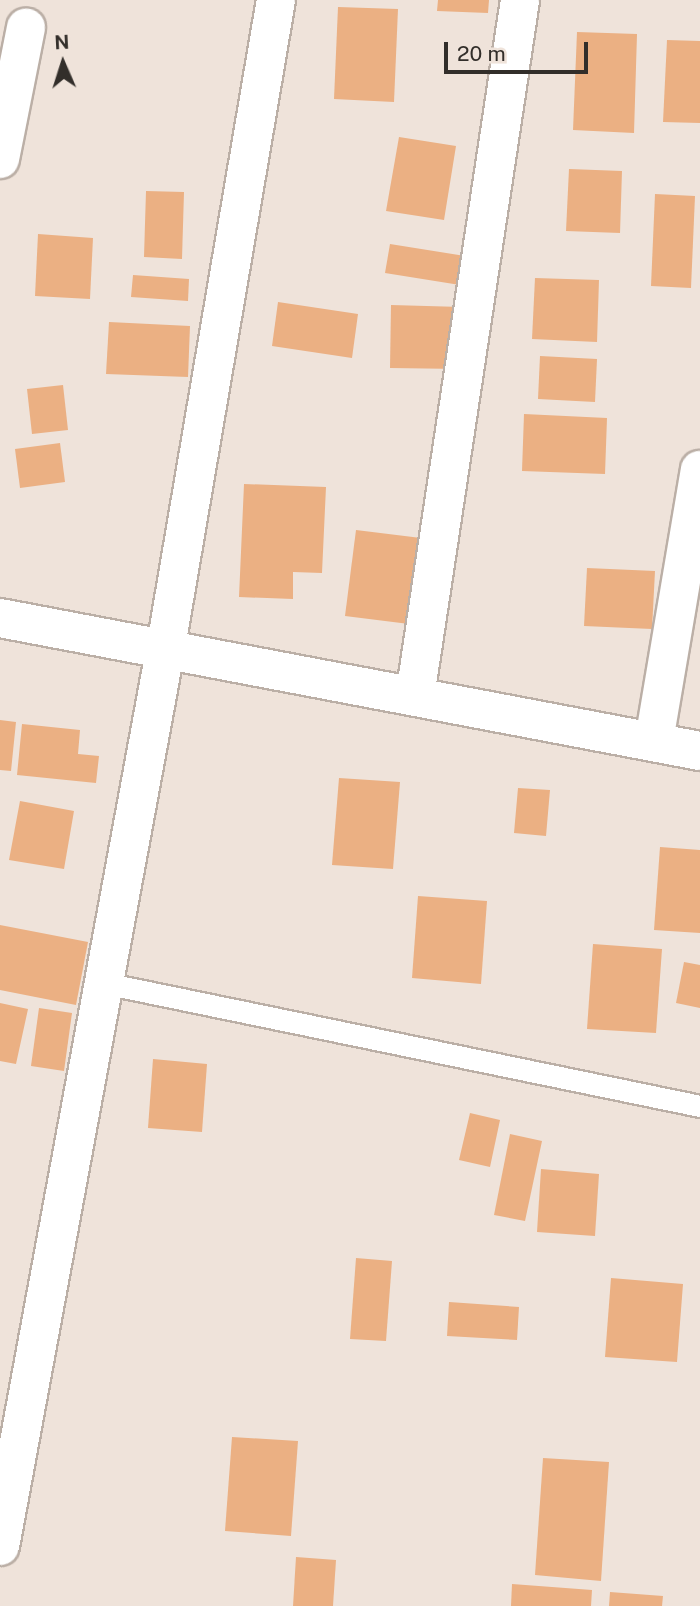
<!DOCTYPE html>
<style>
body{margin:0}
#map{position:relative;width:700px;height:1606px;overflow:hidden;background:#efe3da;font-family:"Public Sans",sans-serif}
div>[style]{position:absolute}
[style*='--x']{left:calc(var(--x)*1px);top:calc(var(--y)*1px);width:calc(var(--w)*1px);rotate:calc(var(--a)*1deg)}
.building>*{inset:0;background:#ebb083}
.roads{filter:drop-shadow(2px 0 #bbafa6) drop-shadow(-2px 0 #bbafa6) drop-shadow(0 2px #bbafa6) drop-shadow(0 -2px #bbafa6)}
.lane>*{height:21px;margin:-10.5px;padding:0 10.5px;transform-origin:10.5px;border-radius:10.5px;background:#fff}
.street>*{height:38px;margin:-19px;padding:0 19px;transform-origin:19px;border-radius:19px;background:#fff}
span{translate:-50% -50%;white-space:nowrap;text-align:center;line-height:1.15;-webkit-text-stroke:7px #efe3da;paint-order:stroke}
.north{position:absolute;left:28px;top:28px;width:70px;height:70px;-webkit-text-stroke:5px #efe3da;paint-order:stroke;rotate:357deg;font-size:19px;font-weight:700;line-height:28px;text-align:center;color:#322e2a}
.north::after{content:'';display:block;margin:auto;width:24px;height:32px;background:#322e2a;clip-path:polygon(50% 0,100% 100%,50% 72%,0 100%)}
.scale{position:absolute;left:444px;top:42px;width:144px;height:32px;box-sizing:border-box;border:4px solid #322e2a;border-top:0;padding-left:9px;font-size:21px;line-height:24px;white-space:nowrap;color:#322e2a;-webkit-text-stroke:5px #efe3da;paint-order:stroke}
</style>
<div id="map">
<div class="building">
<div style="clip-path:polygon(438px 0,489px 0,488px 13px,437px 11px)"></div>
<div style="clip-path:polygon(338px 7px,398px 9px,394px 102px,334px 99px)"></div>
<div style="clip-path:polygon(577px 32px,637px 34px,634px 133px,573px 130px)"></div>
<div style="clip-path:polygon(667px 40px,700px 41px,700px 123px,663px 122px)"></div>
<div style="clip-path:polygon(399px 137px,456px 146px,444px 220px,386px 211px)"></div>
<div style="clip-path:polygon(569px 169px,622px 171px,620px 233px,566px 231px)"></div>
<div style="clip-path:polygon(146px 191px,184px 192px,182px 259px,144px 257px)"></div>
<div style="clip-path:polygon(655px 194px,695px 196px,691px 288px,651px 286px)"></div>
<div style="clip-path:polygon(38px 234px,93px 238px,90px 299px,35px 296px)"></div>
<div style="clip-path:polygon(390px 244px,465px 256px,460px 285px,385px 273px)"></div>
<div style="clip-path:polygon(133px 275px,189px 279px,188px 301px,131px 297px)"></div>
<div style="clip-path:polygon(535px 278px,599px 280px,597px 342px,532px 339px)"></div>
<div style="clip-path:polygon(278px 302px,358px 314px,352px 358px,272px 346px)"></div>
<div style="clip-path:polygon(391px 305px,462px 307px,461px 369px,390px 368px)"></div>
<div style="clip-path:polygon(109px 322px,190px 326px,188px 377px,106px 374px)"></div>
<div style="clip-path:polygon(540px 356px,597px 359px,595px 402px,538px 399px)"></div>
<div style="clip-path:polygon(63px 385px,68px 430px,32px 434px,27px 389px)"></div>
<div style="clip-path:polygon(524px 414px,607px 418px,605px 474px,522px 471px)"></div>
<div style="clip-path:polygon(60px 443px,65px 482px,20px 488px,15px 449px)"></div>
<div style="clip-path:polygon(244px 484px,326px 487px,322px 573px,293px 572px,293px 599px,239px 597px)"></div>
<div style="clip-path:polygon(356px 530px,429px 539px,417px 625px,345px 616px)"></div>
<div style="clip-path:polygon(587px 568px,655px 571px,652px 629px,584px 626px)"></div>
<div style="clip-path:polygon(0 720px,16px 722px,11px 771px,0 770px)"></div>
<div style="clip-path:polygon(22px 724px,80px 730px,78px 754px,99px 756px,96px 783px,17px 775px)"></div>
<div style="clip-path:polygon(339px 778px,400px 782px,393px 869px,332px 865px)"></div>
<div style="clip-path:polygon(518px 788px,550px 790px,546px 836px,514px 833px)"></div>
<div style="clip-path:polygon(20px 801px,74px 811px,64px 869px,9px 860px)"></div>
<div style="clip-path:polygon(660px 847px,700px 850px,700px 933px,654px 930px)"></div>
<div style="clip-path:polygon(418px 896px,487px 901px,481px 984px,412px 978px)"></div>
<div style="clip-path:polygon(0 925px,88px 942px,76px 1005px,0 990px)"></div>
<div style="clip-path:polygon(593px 944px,662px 949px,656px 1033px,587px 1029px)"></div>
<div style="clip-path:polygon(684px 962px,700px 965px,700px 1008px,676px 1003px)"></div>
<div style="clip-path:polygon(0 1003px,28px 1009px,16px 1064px,0 1061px)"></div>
<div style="clip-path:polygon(39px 1008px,72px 1013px,64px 1071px,31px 1066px)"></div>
<div style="clip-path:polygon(153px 1059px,207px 1064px,202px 1132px,148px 1128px)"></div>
<div style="clip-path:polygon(470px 1113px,500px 1120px,490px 1167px,459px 1160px)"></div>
<div style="clip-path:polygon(510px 1134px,542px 1141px,525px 1221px,494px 1215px)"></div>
<div style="clip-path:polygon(541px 1169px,599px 1174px,595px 1236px,537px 1232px)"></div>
<div style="clip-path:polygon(356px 1258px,392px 1261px,386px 1341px,350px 1339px)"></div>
<div style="clip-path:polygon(611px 1278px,683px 1284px,677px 1362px,605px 1357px)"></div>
<div style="clip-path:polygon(449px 1302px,519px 1307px,517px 1340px,447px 1336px)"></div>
<div style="clip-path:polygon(232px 1437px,298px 1441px,291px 1536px,225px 1531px)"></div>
<div style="clip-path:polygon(543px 1458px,609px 1462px,601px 1581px,535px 1575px)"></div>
<div style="clip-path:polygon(296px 1557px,336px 1560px,333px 1606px,293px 1606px)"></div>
<div style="clip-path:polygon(512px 1584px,592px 1590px,591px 1606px,511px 1606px)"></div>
<div style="clip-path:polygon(610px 1592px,663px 1596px,662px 1606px,609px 1606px)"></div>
</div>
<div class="roads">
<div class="lane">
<div style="--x:104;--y:983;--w:609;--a:11.66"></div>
</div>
<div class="street">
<div style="--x:0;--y:159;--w:134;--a:-78.8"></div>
<div style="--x:0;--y:618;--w:713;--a:10.76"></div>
<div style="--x:415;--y:696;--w:704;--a:-81.42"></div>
<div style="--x:654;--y:741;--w:275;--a:-80.4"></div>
<div style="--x:0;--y:1546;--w:915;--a:-79.55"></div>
<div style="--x:166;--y:646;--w:655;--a:-80.34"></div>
</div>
</div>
<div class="north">N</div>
<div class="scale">20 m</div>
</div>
